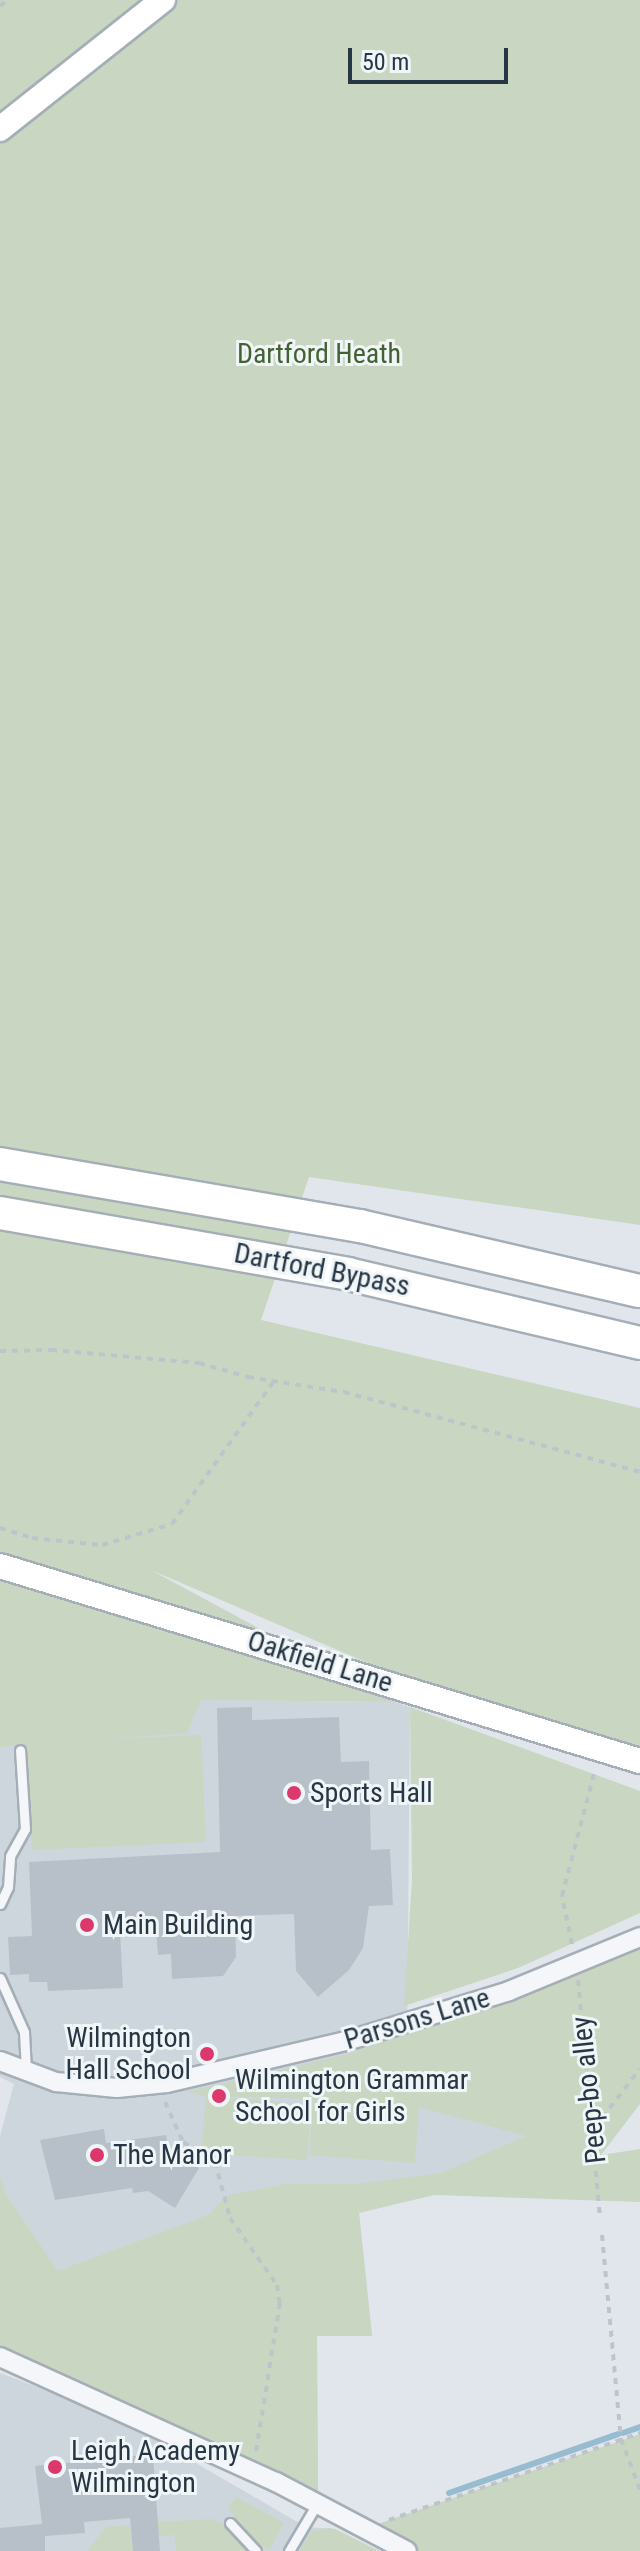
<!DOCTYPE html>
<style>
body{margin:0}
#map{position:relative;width:640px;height:2551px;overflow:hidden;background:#e0e6eb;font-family:"Roboto Condensed",sans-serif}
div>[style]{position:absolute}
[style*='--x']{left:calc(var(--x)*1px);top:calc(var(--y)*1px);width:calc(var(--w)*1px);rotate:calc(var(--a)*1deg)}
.built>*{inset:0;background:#ced6dd}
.green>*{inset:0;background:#c9d6c1}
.stream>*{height:6px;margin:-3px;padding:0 3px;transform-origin:3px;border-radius:3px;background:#97bbcf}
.building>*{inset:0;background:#b7c0c9}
.path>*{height:4px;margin-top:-2px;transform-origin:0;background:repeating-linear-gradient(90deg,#bfc4ca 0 6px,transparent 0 12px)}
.roads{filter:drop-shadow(2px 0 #a5aeb6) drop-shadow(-2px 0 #a5aeb6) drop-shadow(0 2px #a5aeb6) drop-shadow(0 -2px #a5aeb6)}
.lane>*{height:9px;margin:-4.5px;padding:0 4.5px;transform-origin:4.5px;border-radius:4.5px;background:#f4f6f9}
.street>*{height:18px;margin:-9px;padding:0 9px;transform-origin:9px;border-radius:9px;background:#f4f6f9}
.secondary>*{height:24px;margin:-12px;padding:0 12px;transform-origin:12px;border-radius:12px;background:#fff}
.highway>*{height:32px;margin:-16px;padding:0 16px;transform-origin:16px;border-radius:16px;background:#fff}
.dots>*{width:22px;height:22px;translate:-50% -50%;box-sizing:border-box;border:4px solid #f0f5f8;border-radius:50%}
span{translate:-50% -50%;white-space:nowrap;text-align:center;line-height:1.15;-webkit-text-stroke:6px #f0f5f8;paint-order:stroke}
.park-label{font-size:28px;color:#436232}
.street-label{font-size:28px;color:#273644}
.poi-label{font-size:28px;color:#273644}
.left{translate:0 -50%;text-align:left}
.right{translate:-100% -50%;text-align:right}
.scale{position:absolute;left:348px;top:48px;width:160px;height:36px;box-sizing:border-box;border:4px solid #273644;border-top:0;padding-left:10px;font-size:24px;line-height:28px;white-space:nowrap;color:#273644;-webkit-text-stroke:6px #f0f5f8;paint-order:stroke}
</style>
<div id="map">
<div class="built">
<div style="clip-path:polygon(201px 1700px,395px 1702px,410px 1707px,407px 2051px,435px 2109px,528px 2136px,359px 2213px,372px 2336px,317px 2336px,318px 2498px,0 2348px,0 2136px,14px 2084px,0 2077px,0 1722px)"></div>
<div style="clip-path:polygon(0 2373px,83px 2404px,163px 2444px,306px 2527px,335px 2529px,379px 2551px,0 2551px)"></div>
</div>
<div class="green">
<div style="clip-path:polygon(0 0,640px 0,640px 1225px,309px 1177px,261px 1320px,640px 1408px,640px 1749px,396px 1675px,151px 1570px,395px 1702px,201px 1700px,187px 1733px,0 1747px)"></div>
<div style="clip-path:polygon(410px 1707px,640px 1791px,640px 1913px,518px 1968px,404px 2006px,412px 1880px)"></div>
<div style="clip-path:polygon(201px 1735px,206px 1842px,32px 1850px,27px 1743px)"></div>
<div style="clip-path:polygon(640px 1942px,640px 2104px,601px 2155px,640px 2149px,640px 2202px,434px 2195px,359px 2213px,372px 2336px,317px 2336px,318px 2498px,0 2348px,0 2176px,5px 2193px,58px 2271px,208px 2215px,228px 2195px,286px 2184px,356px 2184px,441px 2173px,526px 2136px,419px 2107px,415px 2163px,309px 2155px,313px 2099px,208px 2096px,311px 2105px,307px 2160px,201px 2153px,206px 2097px,186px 2092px,352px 2053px)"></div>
<div style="clip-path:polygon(640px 2434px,640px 2551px,408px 2551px,366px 2528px)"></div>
<div style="clip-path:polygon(236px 2497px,284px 2523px,269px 2551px,249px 2537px,228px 2508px)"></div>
<div style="clip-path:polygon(157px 2516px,159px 2522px,212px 2519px,229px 2527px,247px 2551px,176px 2551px,174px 2535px,149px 2537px)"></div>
<div style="clip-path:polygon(130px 2525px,133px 2551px,87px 2551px,106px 2527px)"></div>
<div style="clip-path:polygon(328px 2528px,335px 2529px,379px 2551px,299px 2551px,311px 2532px)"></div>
</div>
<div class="stream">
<div style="--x:623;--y:2433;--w:18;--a:-19"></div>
<div style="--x:449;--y:2493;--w:179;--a:-19.2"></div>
</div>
<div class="building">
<div style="clip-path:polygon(252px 1707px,252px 1720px,339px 1717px,341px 1762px,369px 1761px,371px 1850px,390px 1849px,393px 1905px,369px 1906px,363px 1948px,349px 1970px,318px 1997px,296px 1971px,294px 1914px,235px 1916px,236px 1957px,223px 1976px,172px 1979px,171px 1954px,158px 1955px,156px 1930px,120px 1931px,123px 1988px,48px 1991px,47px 1982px,29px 1982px,29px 1974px,10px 1975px,8px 1937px,32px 1936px,29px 1862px,220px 1852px,217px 1708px)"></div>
<div style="clip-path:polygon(104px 2129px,106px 2143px,166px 2135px,168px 2148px,199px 2168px,175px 2208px,148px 2191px,133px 2193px,132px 2188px,55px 2200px,40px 2140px)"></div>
<div style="clip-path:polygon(153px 2454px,160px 2551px,133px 2551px,130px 2518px,84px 2522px,85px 2533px,45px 2536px,45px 2551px,0 2551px,0 2528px,42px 2524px,35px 2466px)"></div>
</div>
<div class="path">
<div style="--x:0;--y:6;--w:10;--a:-37"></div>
<div style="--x:0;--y:1351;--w:51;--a:-1.1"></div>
<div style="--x:51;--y:1350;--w:149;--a:5"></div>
<div style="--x:199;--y:1363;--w:51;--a:15.9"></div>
<div style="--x:248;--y:1377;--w:97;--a:8.9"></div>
<div style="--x:344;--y:1392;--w:307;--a:15.1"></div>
<div style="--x:0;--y:1528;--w:34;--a:17"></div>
<div style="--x:32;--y:1538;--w:70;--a:5.7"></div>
<div style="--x:102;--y:1545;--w:73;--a:-16.7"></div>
<div style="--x:172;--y:1524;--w:176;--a:-54.5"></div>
<div style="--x:572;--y:1944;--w:49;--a:-101.8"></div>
<div style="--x:562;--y:1896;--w:130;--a:-75.3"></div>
<div style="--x:578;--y:1980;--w:239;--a:84.7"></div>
<div style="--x:165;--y:2102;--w:44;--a:65.8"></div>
<div style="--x:183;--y:2142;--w:38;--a:32"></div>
<div style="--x:215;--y:2162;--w:58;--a:75"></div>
<div style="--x:230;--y:2218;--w:82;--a:55"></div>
<div style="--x:277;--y:2285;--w:18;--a:81"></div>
<div style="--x:280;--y:2303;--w:150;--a:99.2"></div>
<div style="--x:595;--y:2127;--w:73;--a:-52.2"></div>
<div style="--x:602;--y:2235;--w:205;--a:84.7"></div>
<div style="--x:621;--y:2439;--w:54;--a:69.6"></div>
<div style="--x:389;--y:2520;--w:266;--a:-19.1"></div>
</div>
<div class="roads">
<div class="lane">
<div style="--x:0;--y:1904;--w:19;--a:-65"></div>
<div style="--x:8;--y:1887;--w:31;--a:-86"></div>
<div style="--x:10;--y:1856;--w:31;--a:-61"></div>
<div style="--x:25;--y:1829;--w:79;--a:-93.6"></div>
<div style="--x:0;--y:1978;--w:59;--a:66"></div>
<div style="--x:24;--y:2032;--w:39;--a:87"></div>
<div style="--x:230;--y:2523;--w:38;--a:47"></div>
<div style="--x:289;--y:2551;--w:57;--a:-59.4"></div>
</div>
<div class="street">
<div style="--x:0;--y:2061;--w:60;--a:20.6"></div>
<div style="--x:56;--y:2082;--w:61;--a:5.6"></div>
<div style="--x:117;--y:2088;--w:50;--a:-5.7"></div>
<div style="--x:167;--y:2083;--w:188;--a:-13.2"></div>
<div style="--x:350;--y:2040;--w:166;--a:-17.1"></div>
<div style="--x:509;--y:1991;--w:142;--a:-22.4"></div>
<div style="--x:0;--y:2357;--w:303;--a:24.4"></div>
<div style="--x:276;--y:2482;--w:148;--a:27.8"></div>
</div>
<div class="secondary">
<div style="--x:0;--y:129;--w:208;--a:-38.4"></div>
<div style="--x:0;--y:1566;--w:669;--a:16.95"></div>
</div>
<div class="highway">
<div style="--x:0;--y:1164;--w:365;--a:9.8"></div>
<div style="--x:360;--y:1226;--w:287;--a:13.1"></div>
<div style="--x:0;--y:1213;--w:353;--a:9.9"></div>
<div style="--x:348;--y:1274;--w:300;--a:13.3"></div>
</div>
</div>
<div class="dots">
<div style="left:294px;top:1793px;background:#dd386b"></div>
<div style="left:87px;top:1925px;background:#dd386b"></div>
<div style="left:207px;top:2054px;background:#dd386b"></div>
<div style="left:219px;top:2096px;background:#dd386b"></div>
<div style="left:97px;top:2155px;background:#dd386b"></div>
<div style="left:55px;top:2467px;background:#dd386b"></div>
</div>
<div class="park-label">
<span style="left:319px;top:354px">Dartford Heath</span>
</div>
<div class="street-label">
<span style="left:322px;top:1270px;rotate:11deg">Dartford Bypass</span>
<span style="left:320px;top:1662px;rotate:17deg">Oakfield Lane</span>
<span style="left:417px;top:2019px;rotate:-17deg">Parsons Lane</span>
<span style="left:589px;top:2090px;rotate:-96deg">Peep-bo alley</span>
</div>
<div class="poi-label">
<span class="left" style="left:310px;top:1793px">Sports Hall</span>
<span class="left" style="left:103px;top:1925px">Main Building</span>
<span class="right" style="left:191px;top:2054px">Wilmington<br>Hall School</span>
<span class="left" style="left:235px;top:2096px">Wilmington Grammar<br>School for Girls</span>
<span class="left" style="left:113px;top:2155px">The Manor</span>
<span class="left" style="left:71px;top:2467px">Leigh Academy<br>Wilmington</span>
</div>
<div class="scale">50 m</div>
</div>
